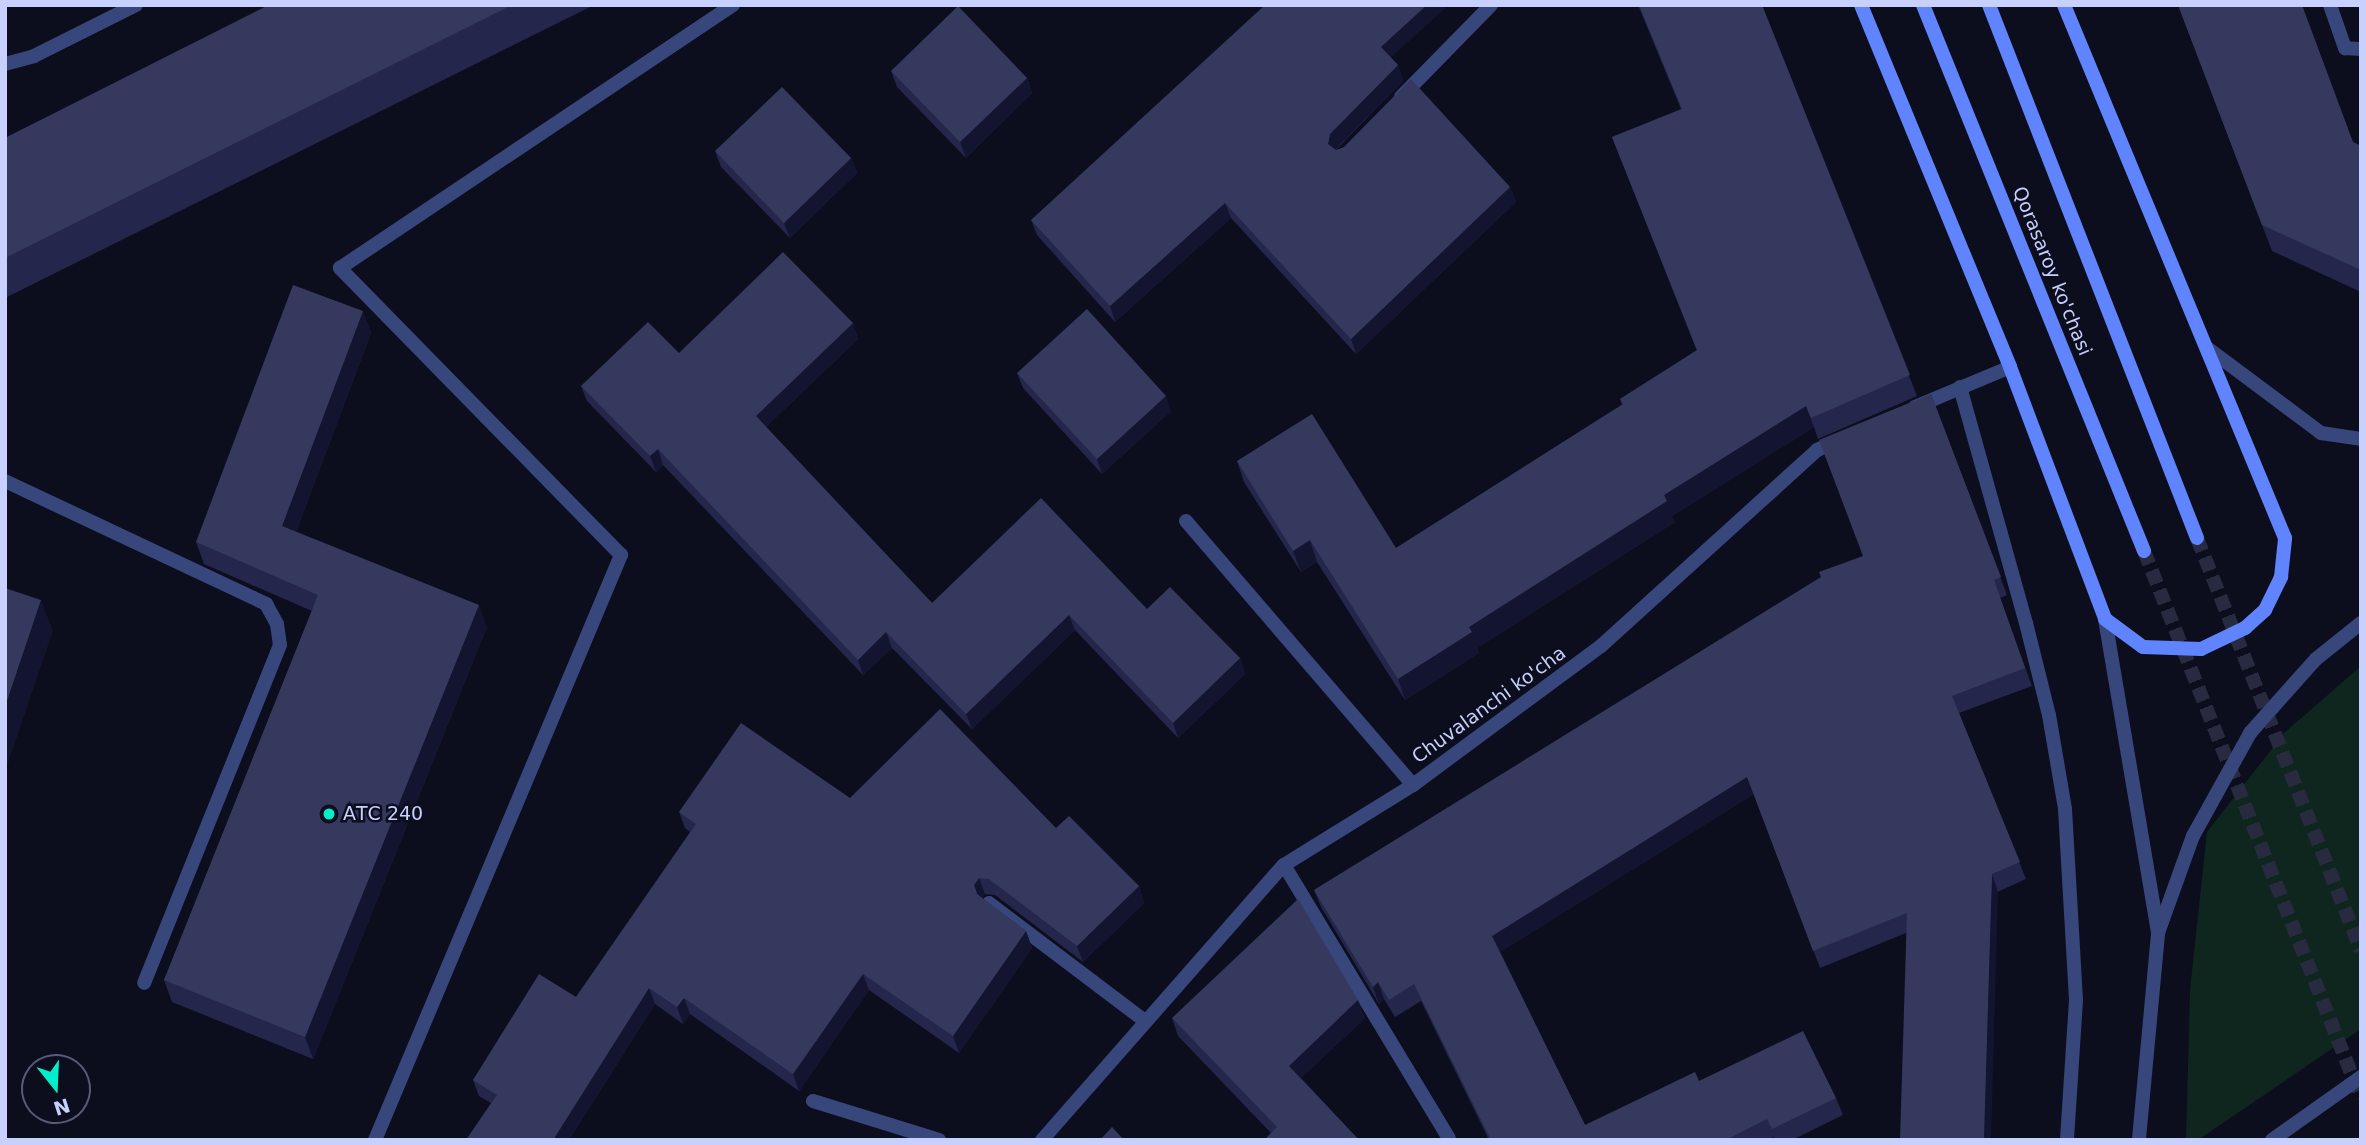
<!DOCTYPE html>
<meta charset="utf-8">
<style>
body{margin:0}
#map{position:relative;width:2366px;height:1145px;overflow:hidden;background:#0c0d1d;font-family:"DejaVu Sans",sans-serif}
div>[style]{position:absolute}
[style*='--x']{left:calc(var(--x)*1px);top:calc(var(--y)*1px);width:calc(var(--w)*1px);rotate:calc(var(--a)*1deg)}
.green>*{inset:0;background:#0f261f}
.secondary-tunnel>*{height:14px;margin-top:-7px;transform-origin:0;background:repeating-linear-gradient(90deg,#282a3f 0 14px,transparent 0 21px)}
.lane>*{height:14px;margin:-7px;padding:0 7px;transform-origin:7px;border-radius:7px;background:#37467b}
.street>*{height:14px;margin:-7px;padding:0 7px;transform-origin:7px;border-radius:7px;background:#37467b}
.secondary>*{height:14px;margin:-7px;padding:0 7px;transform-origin:7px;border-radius:7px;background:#6084fd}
.wall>*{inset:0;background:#24274b}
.shaded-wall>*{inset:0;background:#131530}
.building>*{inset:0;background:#36395e}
.dots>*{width:19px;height:19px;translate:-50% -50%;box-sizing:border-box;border:4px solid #0c0d1d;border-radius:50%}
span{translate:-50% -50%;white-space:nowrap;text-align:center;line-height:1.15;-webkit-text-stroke:5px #0c0d1d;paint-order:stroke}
.street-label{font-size:19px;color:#c8d0fe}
.poi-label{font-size:19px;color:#c8d0fe}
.left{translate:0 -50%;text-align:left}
.frame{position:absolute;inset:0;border:7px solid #c8d0fe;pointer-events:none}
.north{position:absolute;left:21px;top:1054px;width:70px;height:70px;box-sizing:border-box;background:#0c0d1d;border:2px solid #575b77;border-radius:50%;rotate:162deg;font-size:19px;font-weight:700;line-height:28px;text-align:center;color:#c8d0fe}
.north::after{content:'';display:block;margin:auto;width:24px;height:32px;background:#03efca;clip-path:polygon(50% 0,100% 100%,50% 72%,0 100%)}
</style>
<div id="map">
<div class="green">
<div style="clip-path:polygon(2361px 666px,2361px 1029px,2198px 1140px,2186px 1140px,2190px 990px,2207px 832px,2285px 732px)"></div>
</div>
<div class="secondary-tunnel">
<div style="--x:2197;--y:538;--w:444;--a:68.3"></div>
<div style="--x:2144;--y:551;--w:588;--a:68.36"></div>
</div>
<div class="lane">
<div style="--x:2330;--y:5;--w:46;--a:70.8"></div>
<div style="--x:2345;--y:48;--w:16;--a:4"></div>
<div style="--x:5;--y:64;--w:30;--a:-15"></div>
<div style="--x:34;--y:56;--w:114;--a:-26.6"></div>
<div style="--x:1401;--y:97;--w:129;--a:-45.6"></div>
<div style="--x:5;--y:481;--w:289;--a:25.2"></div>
<div style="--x:266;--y:604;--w:23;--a:61"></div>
<div style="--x:277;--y:624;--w:21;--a:82"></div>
<div style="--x:280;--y:645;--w:364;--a:111.9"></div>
<div style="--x:1186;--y:521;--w:348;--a:49.3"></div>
<div style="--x:1284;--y:865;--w:319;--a:58.9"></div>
<div style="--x:989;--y:903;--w:196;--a:37.1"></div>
<div style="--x:813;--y:1101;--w:132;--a:17.2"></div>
<div style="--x:375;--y:1140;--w:635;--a:-67.19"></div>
<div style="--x:621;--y:555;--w:402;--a:-134.4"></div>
<div style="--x:340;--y:268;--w:473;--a:-33.8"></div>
<div style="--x:2272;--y:1140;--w:109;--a:-35.3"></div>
</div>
<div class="street">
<div style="--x:2206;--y:347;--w:144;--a:36.8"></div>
<div style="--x:2321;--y:433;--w:40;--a:8.5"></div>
<div style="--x:1960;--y:387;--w:245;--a:74.4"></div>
<div style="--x:2026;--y:623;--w:95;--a:76"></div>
<div style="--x:2049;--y:715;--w:95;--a:80.3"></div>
<div style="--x:2065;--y:809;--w:191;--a:86.7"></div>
<div style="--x:2076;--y:1000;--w:140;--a:93.7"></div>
<div style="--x:1915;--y:407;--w:103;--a:-22.8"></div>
<div style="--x:2105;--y:619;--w:319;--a:80.4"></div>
<div style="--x:2158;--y:934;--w:207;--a:95.3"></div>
<div style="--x:2158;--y:933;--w:103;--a:-70.2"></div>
<div style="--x:2193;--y:836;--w:118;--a:-61"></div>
<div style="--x:2250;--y:733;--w:99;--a:-48.3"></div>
<div style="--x:2316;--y:659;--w:58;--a:-38.7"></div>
<div style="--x:1042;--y:1140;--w:366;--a:-48.7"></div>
<div style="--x:1284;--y:865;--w:152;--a:-31.8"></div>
<div style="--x:1413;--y:785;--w:234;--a:-36.5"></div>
<div style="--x:1601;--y:646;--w:292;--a:-42.2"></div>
<div style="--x:1817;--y:450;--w:24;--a:-24"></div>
</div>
<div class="secondary">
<div style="--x:1861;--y:5;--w:391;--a:67.6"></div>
<div style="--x:2010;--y:367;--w:269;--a:69.3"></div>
<div style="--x:2105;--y:619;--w:47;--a:36.4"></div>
<div style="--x:2143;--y:647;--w:58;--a:2"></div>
<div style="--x:2201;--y:649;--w:49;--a:-25.5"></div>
<div style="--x:2245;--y:628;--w:27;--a:-42"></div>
<div style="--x:2265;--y:610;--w:37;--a:-64"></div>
<div style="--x:2281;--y:577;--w:39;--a:-84"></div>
<div style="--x:2285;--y:538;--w:577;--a:-112.52"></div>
<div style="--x:1923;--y:5;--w:589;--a:67.96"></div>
<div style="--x:1989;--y:5;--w:572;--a:68.68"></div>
</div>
<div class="wall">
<div style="clip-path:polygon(269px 5px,594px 5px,5px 298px,5px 138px)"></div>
<div style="clip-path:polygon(1638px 5px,1762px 5px,1917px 396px,1818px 439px,1814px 427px,1672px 516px,1675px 522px,1477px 648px,1479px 653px,1405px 700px,1317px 562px,1301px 572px,1244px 482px,1237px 461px,1396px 548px,1622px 405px,1620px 399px,1697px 351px,1612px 137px,1681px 109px)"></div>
<div style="clip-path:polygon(2178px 5px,2353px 142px,2361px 146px,2361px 292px,2272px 251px)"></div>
<div style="clip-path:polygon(1391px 58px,1398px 65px,1403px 81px,1336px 150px,1510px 187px,1516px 202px,1356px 354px,1231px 218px,1115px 322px,1037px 235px,1031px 220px)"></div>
<div style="clip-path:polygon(891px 71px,1027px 78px,1032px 93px,966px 158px,897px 87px)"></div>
<div style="clip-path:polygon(715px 151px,851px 158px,857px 173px,790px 238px,721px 167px)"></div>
<div style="clip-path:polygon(363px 311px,371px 333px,296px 532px,487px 627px,313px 1059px,172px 1002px,164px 980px,312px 611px,204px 564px,196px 542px)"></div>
<div style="clip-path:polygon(853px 323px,858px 339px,766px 427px,932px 603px,1147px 609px,1240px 658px,1245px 674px,1178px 738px,1075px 630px,972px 729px,892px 648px,863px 675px,663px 465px,656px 472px,587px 401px,581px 386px,679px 353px)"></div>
<div style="clip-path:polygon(1017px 373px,1171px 411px,1102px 474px,1023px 388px)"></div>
<div style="clip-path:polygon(1931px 394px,2007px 595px,2000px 598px,2032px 686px,1959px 713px,2026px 879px,1906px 933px,1820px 968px,1754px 794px,1500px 952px,1585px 1125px,1699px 1081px,1836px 1098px,1843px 1115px,1792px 1140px,1775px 1140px,1774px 1137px,1767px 1140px,1489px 1140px,1421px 1001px,1395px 1017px,1384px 999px,1379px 1004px,1321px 907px,1314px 890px,1863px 556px)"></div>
<div style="clip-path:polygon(850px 798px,1056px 828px,1139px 886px,1144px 903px,1083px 962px,995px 895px,985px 894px,982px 898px,1026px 931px,1032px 948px,959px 1053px,869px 990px,799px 1091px,690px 1014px,683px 1024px,655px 1004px,569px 1140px,466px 1140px,491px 1103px,479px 1096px,473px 1080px,576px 997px,690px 832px,685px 828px,679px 812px)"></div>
<div style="clip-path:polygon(1172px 1018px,1365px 1018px,1301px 1078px,1359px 1140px,1271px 1133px,1178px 1036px)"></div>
</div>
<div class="shaded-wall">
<div style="clip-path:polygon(1427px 5px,1449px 5px,1386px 62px,1381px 47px)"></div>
<div style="clip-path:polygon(1398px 65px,1403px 81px,1336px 149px,1334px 159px,1328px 144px,1330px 134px)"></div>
<div style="clip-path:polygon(1027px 78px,1032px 93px,966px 158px,960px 142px)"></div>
<div style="clip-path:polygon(851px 158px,857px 173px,790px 238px,784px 223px)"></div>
<div style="clip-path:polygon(1510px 187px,1516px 202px,1356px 354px,1351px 339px)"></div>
<div style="clip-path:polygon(1225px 203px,1231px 218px,1115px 322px,1110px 306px)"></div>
<div style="clip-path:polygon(363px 311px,371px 333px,290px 548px,282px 526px)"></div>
<div style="clip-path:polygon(853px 323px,858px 339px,761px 432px,756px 416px)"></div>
<div style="clip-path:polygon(1166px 396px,1171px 411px,1102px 474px,1097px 459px)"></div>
<div style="clip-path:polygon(1806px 406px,1814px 427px,1672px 516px,1675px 522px,1477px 648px,1479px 653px,1405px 700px,1398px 679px,1469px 627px,1664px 495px)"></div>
<div style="clip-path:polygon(658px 449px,663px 465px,656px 472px,650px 456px)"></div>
<div style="clip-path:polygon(1310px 540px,1317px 562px,1301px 572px,1293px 551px)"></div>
<div style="clip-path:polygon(41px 600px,53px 631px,5px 772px,5px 707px)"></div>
<div style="clip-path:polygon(479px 605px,487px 627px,313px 1059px,305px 1037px)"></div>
<div style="clip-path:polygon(1069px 615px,1075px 630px,972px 729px,966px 714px)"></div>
<div style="clip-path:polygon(886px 632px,892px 648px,863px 675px,858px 660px)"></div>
<div style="clip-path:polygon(1240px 658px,1245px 674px,1178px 738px,1173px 723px)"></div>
<div style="clip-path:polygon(1747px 777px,1754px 794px,1499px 953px,1492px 936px)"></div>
<div style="clip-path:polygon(1992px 874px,1998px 892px,1991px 1140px,1984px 1140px)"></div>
<div style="clip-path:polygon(979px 878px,985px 894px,980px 901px,974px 885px)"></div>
<div style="clip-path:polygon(1139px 886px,1144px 903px,1083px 962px,1077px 946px)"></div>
<div style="clip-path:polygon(1026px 931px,1032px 948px,959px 1053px,953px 1036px)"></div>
<div style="clip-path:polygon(863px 974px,869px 990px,799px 1091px,793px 1074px)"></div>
<div style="clip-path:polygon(1378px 982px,1384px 999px,1379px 1004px,1373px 987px)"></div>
<div style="clip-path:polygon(649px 988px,655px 1004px,569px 1140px,553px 1140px)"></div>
<div style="clip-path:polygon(684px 998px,690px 1014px,683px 1024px,677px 1007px)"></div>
<div style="clip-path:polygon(1358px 1000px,1365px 1018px,1295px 1084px,1289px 1066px)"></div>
</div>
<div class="building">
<div style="clip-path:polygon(269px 5px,512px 5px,5px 258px,5px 138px)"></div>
<div style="clip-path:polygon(1265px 5px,1427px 5px,1381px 47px,1398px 65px,1330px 134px,1328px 144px,1336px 150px,1344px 147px,1411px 79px,1510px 187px,1351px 339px,1225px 203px,1110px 306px,1031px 220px)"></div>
<div style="clip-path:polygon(1639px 5px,1762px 5px,1910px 375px,1811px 418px,1806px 406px,1664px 495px,1667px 501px,1469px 627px,1472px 632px,1398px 679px,1310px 540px,1293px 551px,1237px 461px,1312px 414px,1396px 548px,1623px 404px,1620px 399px,1697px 350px,1612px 137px,1682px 109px)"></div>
<div style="clip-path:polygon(2178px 5px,2302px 5px,2353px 142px,2361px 146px,2361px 270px,2262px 225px)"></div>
<div style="clip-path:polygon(958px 6px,1027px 78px,960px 142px,891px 71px)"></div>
<div style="clip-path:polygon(782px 87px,851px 158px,784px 223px,715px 151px)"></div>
<div style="clip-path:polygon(783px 252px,853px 323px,756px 416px,932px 603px,1041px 498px,1147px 609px,1170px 587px,1240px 658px,1173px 723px,1069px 615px,966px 714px,886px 632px,858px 660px,658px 449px,650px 456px,581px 386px,648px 322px,679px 353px)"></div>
<div style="clip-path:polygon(293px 285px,363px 311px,282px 526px,479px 605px,305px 1037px,164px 980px,318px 595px,196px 542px)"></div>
<div style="clip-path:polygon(1087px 309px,1166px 396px,1097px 459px,1017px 373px)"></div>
<div style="clip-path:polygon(1931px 394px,2001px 577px,1994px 580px,2025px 668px,1952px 696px,2020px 862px,1992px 874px,1984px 1140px,1900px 1140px,1907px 913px,1813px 951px,1747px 777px,1492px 936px,1585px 1125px,1695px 1072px,1699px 1081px,1803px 1031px,1836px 1098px,1772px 1129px,1767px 1119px,1726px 1140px,1491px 1140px,1414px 984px,1389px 1000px,1378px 982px,1373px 987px,1314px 890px,1821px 577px,1819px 572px,1863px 556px,1819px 440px)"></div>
<div style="clip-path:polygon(5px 588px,41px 600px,5px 707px)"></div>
<div style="clip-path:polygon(940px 709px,1056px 828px,1069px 816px,1139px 886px,1077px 946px,989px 879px,979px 878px,974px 885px,977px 894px,1026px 931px,953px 1036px,863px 974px,793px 1074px,684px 998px,677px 1007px,649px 988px,553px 1140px,466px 1140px,497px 1095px,473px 1080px,539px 974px,576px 997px,696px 824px,679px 812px,741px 723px,850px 798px)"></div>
<div style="clip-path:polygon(1298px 899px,1358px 1000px,1289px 1066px,1359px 1140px,1264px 1140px,1277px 1127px,1172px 1018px)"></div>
<div style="clip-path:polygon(1112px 1127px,1124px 1140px,1100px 1140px)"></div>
</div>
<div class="dots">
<div style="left:329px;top:814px;background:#03efca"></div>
</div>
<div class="street-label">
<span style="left:2052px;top:271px;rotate:68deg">Qorasaroy ko'chasi</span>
<span style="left:1489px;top:705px;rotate:-36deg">Chuvalanchi ko'cha</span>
</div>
<div class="poi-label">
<span class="left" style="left:343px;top:814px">АТС 240</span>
</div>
<div class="frame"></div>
<div class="north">N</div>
</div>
